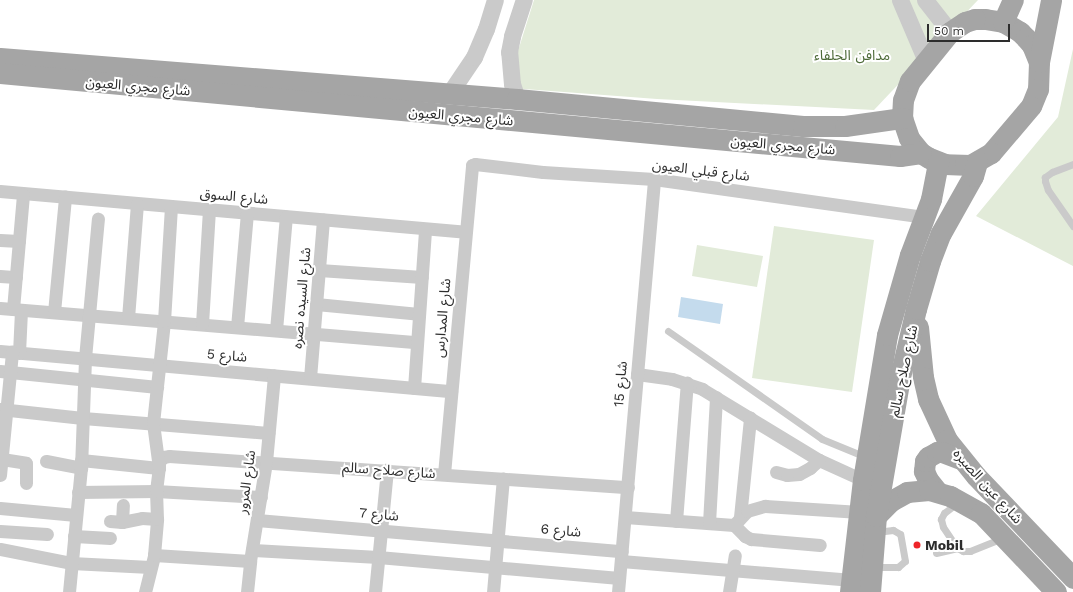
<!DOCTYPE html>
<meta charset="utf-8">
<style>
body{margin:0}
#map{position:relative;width:1073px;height:592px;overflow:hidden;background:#fff;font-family:"Work Sans","Noto Sans Arabic",sans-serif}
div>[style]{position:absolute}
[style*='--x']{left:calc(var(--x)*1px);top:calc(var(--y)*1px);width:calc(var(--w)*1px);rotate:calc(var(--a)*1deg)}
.green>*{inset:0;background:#e2ebd9}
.water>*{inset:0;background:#c4dbed}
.service>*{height:7px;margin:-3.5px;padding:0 3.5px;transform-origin:3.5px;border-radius:3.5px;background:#cacaca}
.minor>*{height:13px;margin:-6.5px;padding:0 6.5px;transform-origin:6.5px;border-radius:6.5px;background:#cacaca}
.tertiary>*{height:17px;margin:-8.5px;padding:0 8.5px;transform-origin:8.5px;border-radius:8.5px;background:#cacaca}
.primary>*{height:21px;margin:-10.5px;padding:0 10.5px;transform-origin:10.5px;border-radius:10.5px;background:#a5a5a5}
.dots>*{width:11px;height:11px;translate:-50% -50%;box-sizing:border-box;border:2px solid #fff;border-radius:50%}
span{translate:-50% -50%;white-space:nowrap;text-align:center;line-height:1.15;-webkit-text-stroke:4px #fff;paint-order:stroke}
.park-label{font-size:14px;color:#4d6a38}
.street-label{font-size:14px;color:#2d2d2d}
.poi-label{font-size:14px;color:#2d2d2d;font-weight:700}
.left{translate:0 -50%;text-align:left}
.scale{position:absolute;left:927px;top:24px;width:83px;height:18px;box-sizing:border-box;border:2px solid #2d2d2d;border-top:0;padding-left:5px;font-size:12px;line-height:14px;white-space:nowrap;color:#2d2d2d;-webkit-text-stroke:3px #fff;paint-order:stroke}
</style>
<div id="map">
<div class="green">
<div style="clip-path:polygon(534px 0,978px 0,874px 110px,657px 99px,511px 88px,512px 70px)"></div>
<div style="clip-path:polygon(1073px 49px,1073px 266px,976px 216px,1058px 117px)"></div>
<div style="clip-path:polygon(774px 226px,874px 240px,852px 392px,752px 378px)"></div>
<div style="clip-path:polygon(697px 245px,763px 256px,757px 287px,692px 276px)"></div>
</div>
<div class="water">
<div style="clip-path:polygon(681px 297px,723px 304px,720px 324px,678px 317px)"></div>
</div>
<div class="service">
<div style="--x:1073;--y:164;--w:22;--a:159"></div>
<div style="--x:1052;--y:172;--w:9;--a:144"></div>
<div style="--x:1045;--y:177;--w:4;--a:90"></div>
<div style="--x:1045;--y:181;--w:9;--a:72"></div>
<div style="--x:1048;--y:190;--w:44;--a:55.2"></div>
<div style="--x:668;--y:331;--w:188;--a:35"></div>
<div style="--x:822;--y:439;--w:48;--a:22.2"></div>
<div style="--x:957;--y:503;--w:16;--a:142"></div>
<div style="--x:944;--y:513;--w:7;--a:117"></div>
<div style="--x:941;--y:519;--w:8;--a:76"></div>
<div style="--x:943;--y:527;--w:25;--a:56"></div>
<div style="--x:957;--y:548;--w:7;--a:27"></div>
<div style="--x:963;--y:551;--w:7;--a:0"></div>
<div style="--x:970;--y:551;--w:35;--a:-22"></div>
<div style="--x:936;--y:553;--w:22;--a:-13"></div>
<div style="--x:874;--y:567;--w:24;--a:0"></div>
<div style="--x:898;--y:567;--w:9;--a:-41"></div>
<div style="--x:905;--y:561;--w:27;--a:-100"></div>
<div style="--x:900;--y:534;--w:8;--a:-150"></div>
<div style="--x:893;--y:530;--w:17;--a:173"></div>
</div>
<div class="minor">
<div style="--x:0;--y:191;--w:467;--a:5"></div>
<div style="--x:0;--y:240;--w:19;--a:3"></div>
<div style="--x:319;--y:270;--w:103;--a:3.9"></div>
<div style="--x:0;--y:276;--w:16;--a:4"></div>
<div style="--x:316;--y:304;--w:103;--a:5.5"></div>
<div style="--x:0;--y:308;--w:418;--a:4.7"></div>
<div style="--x:13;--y:309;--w:115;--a:-85"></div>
<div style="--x:54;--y:312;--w:116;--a:-84.5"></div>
<div style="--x:128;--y:318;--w:114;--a:-85.5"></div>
<div style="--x:202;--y:324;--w:114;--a:-86.5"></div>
<div style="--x:237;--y:327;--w:114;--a:-85"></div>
<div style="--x:276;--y:330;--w:114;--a:-85"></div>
<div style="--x:0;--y:351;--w:453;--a:5.1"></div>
<div style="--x:19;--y:353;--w:43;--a:-87.3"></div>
<div style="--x:0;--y:371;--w:158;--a:5.8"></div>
<div style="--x:637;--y:374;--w:35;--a:8"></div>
<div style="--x:672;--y:379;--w:32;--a:18"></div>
<div style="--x:702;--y:389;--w:137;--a:31.3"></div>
<div style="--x:819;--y:460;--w:48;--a:24.4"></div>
<div style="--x:310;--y:378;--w:159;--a:-85.3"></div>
<div style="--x:414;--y:388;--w:159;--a:-86"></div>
<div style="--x:0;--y:409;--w:83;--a:6.2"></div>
<div style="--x:83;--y:418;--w:186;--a:4.6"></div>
<div style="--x:2;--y:459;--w:24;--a:9"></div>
<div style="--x:26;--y:463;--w:20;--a:90"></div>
<div style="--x:81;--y:460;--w:78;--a:5.9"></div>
<div style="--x:46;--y:461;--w:36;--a:11"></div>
<div style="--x:159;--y:468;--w:6;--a:-90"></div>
<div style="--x:159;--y:462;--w:6;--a:-51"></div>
<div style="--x:163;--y:457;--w:6;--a:-9"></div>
<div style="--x:169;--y:456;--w:460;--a:3.9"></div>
<div style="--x:776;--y:472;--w:11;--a:15"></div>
<div style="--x:787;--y:475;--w:12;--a:-5"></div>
<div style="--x:799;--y:474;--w:13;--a:-29"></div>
<div style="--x:810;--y:468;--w:12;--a:-42"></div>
<div style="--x:444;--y:474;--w:310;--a:-84.8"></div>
<div style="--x:472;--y:165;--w:3;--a:-18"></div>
<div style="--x:475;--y:164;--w:68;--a:6.7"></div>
<div style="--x:543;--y:172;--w:111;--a:3.6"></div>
<div style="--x:654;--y:179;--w:274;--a:8"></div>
<div style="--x:0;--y:475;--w:124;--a:-84.4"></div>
<div style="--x:78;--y:492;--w:78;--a:-0.7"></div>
<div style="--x:156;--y:491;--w:105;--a:3.3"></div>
<div style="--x:0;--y:508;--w:76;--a:5.3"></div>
<div style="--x:625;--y:517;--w:109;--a:4.2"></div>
<div style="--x:734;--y:525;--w:16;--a:45"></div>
<div style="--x:745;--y:536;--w:7;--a:27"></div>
<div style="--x:751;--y:539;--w:69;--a:5"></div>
<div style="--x:740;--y:517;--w:100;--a:-84.2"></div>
<div style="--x:257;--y:520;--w:366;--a:4.9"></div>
<div style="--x:110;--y:521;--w:12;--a:5"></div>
<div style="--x:122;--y:522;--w:20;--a:-11"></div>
<div style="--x:142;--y:518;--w:15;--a:4"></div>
<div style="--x:676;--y:521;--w:139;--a:-85.5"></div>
<div style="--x:122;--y:522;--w:17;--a:-87"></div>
<div style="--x:709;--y:523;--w:126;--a:-86.8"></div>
<div style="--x:734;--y:525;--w:19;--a:-47"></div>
<div style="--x:747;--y:511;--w:19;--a:-16"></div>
<div style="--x:765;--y:506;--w:95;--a:3.6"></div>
<div style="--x:0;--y:531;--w:47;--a:3.7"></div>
<div style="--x:74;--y:536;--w:36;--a:3"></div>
<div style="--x:0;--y:549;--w:72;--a:11.2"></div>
<div style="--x:71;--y:563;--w:79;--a:2.9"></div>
<div style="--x:252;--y:550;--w:126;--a:3.2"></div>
<div style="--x:378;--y:557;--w:242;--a:5"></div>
<div style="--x:154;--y:555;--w:96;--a:3.6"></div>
<div style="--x:621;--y:561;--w:232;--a:4.7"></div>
<div style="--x:69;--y:592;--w:125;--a:-84.5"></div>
<div style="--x:81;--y:468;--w:110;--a:-87.9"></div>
<div style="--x:85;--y:358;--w:140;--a:-84.7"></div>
<div style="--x:145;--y:592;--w:38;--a:-76"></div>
<div style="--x:154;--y:555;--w:36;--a:-85"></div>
<div style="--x:157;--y:519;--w:28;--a:-92"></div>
<div style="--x:156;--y:491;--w:23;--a:-83"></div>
<div style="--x:159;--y:468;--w:45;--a:-97.6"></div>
<div style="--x:153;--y:423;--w:103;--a:-83.8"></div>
<div style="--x:164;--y:321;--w:115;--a:-86.5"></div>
<div style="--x:247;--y:592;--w:31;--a:-84"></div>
<div style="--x:250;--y:561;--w:100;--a:-80.8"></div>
<div style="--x:266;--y:462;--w:87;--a:-84.7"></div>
<div style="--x:375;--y:592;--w:123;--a:-84.4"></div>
<div style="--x:493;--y:592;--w:114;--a:-85"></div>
<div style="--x:618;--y:592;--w:415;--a:-85"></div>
<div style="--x:729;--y:592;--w:37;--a:-81"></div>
</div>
<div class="tertiary">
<div style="--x:900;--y:0;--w:66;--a:66.9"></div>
<div style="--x:925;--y:0;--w:41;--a:52"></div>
<div style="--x:449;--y:94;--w:45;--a:-56"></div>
<div style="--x:474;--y:57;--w:30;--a:-67"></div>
<div style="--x:486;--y:29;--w:30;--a:-73"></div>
<div style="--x:517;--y:99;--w:16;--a:-108"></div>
<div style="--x:512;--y:84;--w:32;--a:-95"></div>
<div style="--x:509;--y:52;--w:16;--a:-79"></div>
<div style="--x:512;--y:36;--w:38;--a:-72"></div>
</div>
<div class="primary">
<div style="--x:975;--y:19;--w:10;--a:0"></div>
<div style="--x:985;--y:19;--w:18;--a:9"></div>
<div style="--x:1003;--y:22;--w:20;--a:30"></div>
<div style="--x:1020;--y:32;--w:8;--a:45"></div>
<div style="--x:1026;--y:38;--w:9;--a:49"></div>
<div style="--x:1032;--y:45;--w:18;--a:68"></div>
<div style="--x:1039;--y:62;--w:27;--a:92"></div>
<div style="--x:1038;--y:89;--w:18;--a:112"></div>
<div style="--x:1031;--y:106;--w:62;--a:130.4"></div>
<div style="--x:991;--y:153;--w:24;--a:150"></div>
<div style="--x:970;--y:165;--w:25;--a:-178"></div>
<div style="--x:945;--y:164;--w:17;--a:-159"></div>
<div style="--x:929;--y:158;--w:9;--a:-148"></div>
<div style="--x:921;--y:153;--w:19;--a:-129"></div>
<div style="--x:909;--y:138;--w:21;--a:-109"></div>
<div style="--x:902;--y:118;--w:18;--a:-87"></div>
<div style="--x:903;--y:100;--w:20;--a:-70"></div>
<div style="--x:910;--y:81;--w:63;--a:-50.8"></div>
<div style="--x:950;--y:32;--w:18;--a:-34"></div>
<div style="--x:965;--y:22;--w:10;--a:-17"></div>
<div style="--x:1003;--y:22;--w:24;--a:-66"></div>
<div style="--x:0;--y:58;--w:519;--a:4.53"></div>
<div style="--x:517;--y:99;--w:287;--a:5.4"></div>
<div style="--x:803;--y:126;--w:42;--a:0"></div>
<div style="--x:845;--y:126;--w:58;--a:-8"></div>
<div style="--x:1039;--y:62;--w:63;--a:-79"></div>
<div style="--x:0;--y:73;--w:904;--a:5.27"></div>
<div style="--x:900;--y:156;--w:21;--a:-8"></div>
<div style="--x:918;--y:327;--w:50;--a:84.3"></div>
<div style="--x:923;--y:377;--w:23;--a:77"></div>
<div style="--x:928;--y:399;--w:45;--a:65.1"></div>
<div style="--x:947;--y:440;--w:46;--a:51.1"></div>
<div style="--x:976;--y:476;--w:141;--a:46.4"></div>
<div style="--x:937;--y:491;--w:14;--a:-129"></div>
<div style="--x:928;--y:480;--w:10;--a:-114"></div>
<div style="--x:924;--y:471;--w:10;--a:-84"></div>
<div style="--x:925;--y:461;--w:5;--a:-53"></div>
<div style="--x:928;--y:457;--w:10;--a:-29"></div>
<div style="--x:937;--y:452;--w:5;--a:0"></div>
<div style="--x:942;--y:452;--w:19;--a:21"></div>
<div style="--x:876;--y:516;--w:21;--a:-45"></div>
<div style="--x:891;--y:501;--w:18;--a:-29"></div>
<div style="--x:907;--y:492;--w:22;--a:-5"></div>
<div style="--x:929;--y:490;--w:22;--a:16"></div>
<div style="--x:950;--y:496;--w:35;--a:29"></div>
<div style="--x:981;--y:513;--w:109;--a:46.5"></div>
<div style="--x:850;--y:592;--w:113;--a:-83.4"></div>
<div style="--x:863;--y:480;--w:147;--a:-80.6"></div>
<div style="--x:887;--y:335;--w:83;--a:-74"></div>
<div style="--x:910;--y:255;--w:60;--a:-69.4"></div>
<div style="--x:931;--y:199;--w:38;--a:-79"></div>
<div style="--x:870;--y:592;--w:76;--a:-85.5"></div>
<div style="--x:876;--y:516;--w:141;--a:-80.2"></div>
<div style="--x:900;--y:377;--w:70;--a:-76.8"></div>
<div style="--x:916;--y:309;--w:50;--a:-73.7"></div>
<div style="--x:930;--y:261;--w:30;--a:-69"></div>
<div style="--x:941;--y:233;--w:65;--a:-60.7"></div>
<div style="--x:973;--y:176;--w:15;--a:-74"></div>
</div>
<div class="dots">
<div style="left:917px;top:545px;background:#ee2529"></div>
</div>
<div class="park-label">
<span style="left:852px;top:55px">مدافن الحلفاء</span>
</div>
<div class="street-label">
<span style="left:138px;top:86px;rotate:5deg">شارع مجري العيون</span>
<span style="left:461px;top:116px;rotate:5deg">شارع مجري العيون</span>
<span style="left:783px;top:145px;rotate:5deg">شارع مجري العيون</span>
<span style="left:701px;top:170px;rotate:7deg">شارع قبلي العيون</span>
<span style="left:234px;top:196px;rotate:5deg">شارع السوق</span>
<span style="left:301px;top:298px;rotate:-85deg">شارع السيده نصره</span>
<span style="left:442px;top:318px;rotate:-85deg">شارع المدارس</span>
<span style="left:227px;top:355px;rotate:5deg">شارع 5</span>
<span style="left:903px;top:371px;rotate:-78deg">شارع صلاح سالم</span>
<span style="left:620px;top:384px;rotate:-85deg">شارع 15</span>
<span style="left:389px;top:470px;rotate:4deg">شارع صلاح سالم</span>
<span style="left:246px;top:482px;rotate:-82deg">شارع المرور</span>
<span style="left:988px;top:486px;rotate:48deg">شارع عين الصيره</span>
<span style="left:379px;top:514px;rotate:5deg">شارع 7</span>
<span style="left:561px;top:530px;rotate:5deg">شارع 6</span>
</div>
<div class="poi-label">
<span class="left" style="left:925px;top:545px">Mobil</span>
</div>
<div class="scale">50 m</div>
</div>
